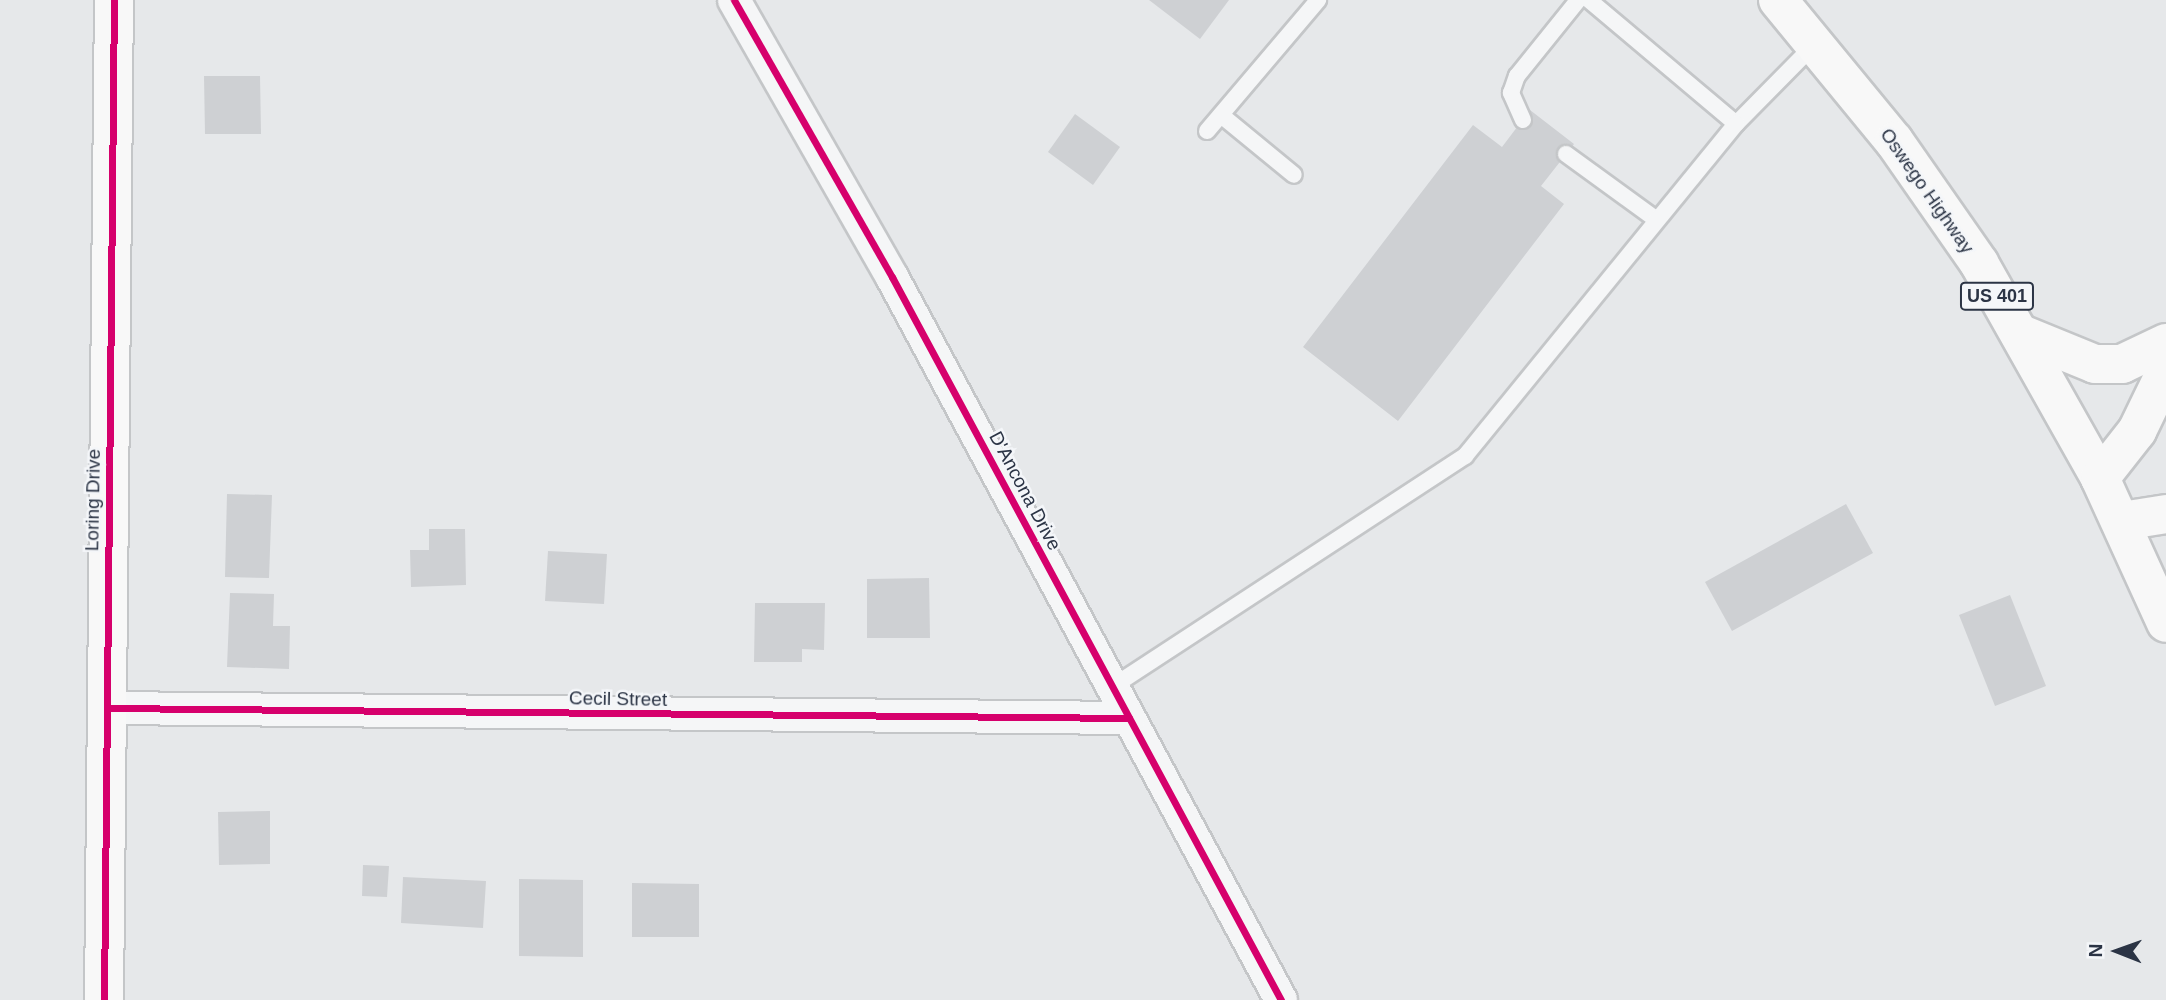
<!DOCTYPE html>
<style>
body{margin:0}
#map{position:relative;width:2166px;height:1000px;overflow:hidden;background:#e6e8ea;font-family:Arial,sans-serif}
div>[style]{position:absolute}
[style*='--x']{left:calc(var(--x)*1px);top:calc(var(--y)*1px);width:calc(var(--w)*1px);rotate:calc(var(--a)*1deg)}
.building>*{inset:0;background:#ced0d3}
.roads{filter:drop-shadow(2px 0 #c4c6c8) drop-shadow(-2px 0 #c4c6c8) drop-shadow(0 2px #c4c6c8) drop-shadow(0 -2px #c4c6c8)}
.lane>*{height:16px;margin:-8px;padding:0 8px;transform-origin:8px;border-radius:8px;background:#f5f6f7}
.street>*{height:32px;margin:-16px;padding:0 16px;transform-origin:16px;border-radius:16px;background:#f5f6f7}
.secondary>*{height:38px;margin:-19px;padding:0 19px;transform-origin:19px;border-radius:19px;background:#f8f8f8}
.primary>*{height:38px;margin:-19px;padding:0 19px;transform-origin:19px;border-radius:19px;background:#f8f8f8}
.cycleway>*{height:7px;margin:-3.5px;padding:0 3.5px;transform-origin:3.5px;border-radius:3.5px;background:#d6006c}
span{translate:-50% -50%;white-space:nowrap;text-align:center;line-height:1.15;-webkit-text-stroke:5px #f4f6f9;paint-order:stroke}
.shield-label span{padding:2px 5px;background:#f4f6f9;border:2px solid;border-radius:5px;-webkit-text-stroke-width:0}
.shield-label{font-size:18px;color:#2b3445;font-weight:700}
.street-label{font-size:19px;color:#2b3445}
.north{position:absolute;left:2082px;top:916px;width:70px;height:70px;-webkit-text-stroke:5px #f4f6f9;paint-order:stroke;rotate:271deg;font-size:19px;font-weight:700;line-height:28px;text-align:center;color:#2b3445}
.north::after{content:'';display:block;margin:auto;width:24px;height:32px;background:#2b3445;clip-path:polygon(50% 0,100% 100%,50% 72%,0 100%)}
</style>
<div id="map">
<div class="building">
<div style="clip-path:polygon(1149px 0,1229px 0,1200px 39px)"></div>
<div style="clip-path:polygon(204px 76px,260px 76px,261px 134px,205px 134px)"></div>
<div style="clip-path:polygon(1530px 110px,1574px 144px,1541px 186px,1564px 204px,1398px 421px,1303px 347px,1473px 125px,1502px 147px)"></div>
<div style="clip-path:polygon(1075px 114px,1120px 147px,1093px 185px,1048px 152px)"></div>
<div style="clip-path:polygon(227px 494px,272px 495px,269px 578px,225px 577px)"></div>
<div style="clip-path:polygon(1846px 504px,1873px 553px,1732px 631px,1705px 582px)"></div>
<div style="clip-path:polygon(429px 529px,465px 529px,466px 585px,411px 587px,410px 550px,429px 550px)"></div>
<div style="clip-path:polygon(548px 551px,607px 554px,604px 604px,545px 601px)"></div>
<div style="clip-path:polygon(929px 578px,930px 638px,867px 638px,867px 579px)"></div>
<div style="clip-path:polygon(230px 593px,274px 594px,273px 626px,290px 626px,289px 669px,227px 667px)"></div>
<div style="clip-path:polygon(2010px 595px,2046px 686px,1995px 706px,1959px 615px)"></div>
<div style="clip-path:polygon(755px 603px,825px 603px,824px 650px,802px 649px,802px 662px,754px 662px)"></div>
<div style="clip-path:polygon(270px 811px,270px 864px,219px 865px,218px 812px)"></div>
<div style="clip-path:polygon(363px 865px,389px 866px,387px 897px,362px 896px)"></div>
<div style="clip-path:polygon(403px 877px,486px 881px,483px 928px,401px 923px)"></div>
<div style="clip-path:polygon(519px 879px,583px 880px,583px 957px,519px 956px)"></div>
<div style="clip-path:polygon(632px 883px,699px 884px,699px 937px,632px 937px)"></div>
</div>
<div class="roads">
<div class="lane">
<div style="--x:1589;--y:0;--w:192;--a:40.1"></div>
<div style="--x:1736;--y:124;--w:112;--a:-45.4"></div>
<div style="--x:1221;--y:115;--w:94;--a:39.4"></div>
<div style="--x:1523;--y:120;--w:30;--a:-114"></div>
<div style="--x:1511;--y:93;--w:18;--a:-71"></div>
<div style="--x:1517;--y:76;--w:97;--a:-51.2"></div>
<div style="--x:1207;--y:131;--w:172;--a:-49.7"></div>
<div style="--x:1566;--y:154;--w:112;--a:36"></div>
<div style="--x:1112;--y:687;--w:422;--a:-33.2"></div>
<div style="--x:1465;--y:456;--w:429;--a:-50.8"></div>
</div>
<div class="street">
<div style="--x:734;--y:0;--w:319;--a:60.3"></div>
<div style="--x:892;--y:277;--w:821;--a:61.72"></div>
<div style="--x:107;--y:708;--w:1022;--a:0.56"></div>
</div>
<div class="secondary">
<div style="--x:104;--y:1000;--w:1000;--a:-89.43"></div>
</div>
<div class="primary">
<div style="--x:1778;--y:0;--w:183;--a:50.6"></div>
<div style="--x:1894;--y:141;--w:149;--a:55.1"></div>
<div style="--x:1979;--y:263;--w:247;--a:60.6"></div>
<div style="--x:2100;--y:478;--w:159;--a:65.5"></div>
<div style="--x:2019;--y:333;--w:82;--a:22.2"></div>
<div style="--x:2095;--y:364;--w:27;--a:0"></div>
<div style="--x:2122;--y:364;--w:49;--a:-25.5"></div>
<div style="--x:2100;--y:478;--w:60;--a:-51.8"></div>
<div style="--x:2137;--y:431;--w:67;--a:-64.2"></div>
<div style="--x:2122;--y:521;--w:45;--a:-9"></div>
</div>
</div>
<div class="cycleway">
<div style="--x:734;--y:0;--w:319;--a:60.3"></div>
<div style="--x:892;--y:277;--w:821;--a:61.72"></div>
<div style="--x:107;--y:708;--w:1022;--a:0.56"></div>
<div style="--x:104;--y:1000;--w:1000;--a:-89.43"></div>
</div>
<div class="shield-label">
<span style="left:1997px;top:296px">US 401</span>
</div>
<div class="street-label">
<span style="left:1927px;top:191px;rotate:55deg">Oswego Highway</span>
<span style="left:1025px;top:491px;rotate:62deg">D'Ancona Drive</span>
<span style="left:93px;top:500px;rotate:-89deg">Loring Drive</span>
<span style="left:618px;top:699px;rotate:1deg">Cecil Street</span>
</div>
<div class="north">N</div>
</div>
